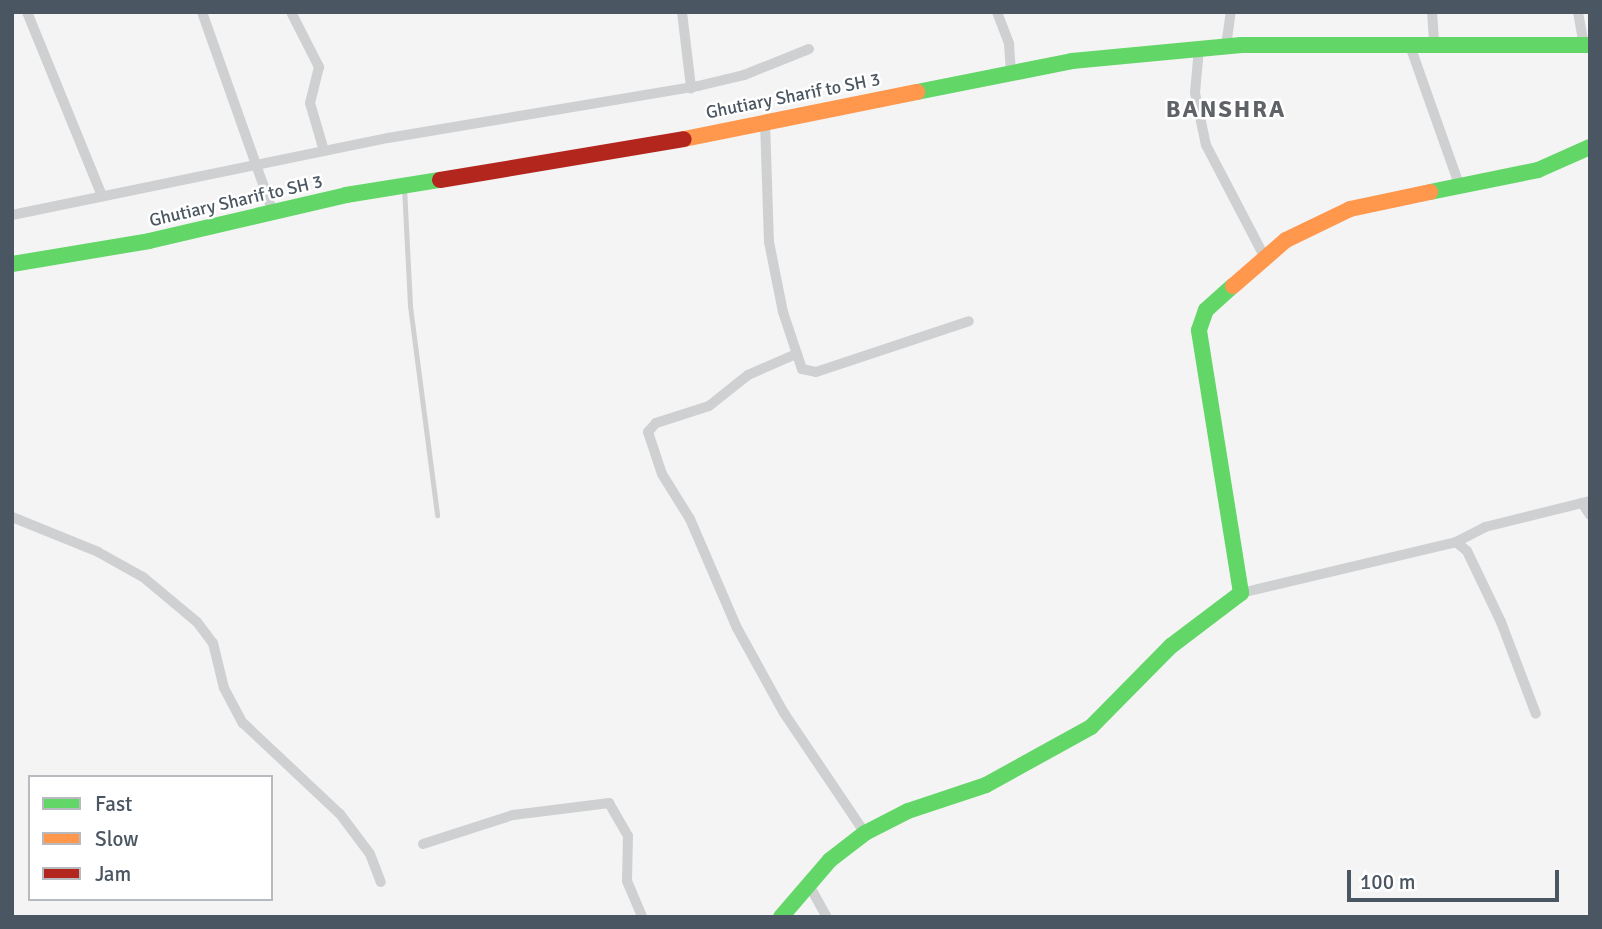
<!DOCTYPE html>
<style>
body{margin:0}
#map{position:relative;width:1602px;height:929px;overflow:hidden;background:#f4f4f4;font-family:Signika,sans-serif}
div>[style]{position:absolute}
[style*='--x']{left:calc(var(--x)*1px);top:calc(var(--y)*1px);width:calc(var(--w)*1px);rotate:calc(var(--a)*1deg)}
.lane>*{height:5px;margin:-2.5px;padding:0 2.5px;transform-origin:2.5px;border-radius:2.5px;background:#ced0d2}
.street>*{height:10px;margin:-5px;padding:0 5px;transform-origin:5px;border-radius:5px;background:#ced0d2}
.fast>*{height:16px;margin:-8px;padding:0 8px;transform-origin:8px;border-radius:8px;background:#63d668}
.slow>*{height:16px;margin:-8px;padding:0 8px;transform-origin:8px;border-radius:8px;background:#ff974d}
.jam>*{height:16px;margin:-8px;padding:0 8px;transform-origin:8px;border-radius:8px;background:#b3261e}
span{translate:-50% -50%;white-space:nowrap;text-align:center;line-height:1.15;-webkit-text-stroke:5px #fff;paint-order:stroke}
.street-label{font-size:18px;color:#4a5661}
.district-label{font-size:24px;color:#5f6368;font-weight:700;letter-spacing:2px}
.frame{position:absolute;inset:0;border:14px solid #4a5661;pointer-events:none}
.legend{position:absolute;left:28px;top:775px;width:245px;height:126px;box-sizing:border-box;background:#fff;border:2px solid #b7bbc0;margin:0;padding:9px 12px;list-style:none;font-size:21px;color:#4a5661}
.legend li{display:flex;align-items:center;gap:14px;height:35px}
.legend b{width:35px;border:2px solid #b7bbc0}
.scale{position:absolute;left:1347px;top:870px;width:212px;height:32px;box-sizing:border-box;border:4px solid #4a5661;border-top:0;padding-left:9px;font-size:21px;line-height:24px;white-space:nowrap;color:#4a5661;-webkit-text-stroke:5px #fff;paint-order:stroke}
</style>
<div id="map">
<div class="lane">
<div style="--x:404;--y:187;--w:119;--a:87.1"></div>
<div style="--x:410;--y:306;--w:211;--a:82.6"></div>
</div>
<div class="street">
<div style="--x:27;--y:12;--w:199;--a:67.8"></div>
<div style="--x:202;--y:12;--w:212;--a:70.5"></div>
<div style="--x:291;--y:12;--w:62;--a:63"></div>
<div style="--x:319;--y:67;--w:37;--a:104"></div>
<div style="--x:310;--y:103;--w:50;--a:73.7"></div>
<div style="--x:682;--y:12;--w:77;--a:83.2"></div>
<div style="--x:997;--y:12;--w:34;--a:69"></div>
<div style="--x:1009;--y:44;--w:29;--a:86"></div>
<div style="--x:1432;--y:12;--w:31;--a:86"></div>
<div style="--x:1578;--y:12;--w:34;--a:80"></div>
<div style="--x:1409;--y:43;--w:150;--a:70.5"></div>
<div style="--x:1226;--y:46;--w:34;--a:-82"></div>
<div style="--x:1199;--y:48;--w:45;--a:95.1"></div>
<div style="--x:1195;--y:93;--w:53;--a:78.1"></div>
<div style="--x:1206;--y:145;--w:127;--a:62.4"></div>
<div style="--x:765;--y:122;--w:120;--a:88.1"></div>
<div style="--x:769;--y:242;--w:71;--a:78.7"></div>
<div style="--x:783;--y:312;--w:60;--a:71.6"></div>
<div style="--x:802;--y:369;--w:14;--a:12"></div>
<div style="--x:816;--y:372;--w:161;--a:-18.4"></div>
<div style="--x:12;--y:215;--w:384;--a:-11.6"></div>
<div style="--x:388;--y:138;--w:314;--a:-9.5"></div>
<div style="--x:698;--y:86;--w:47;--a:-13.4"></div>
<div style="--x:744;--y:75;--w:70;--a:-21.8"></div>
<div style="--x:796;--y:354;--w:52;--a:156.4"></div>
<div style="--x:748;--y:375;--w:50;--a:141.5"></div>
<div style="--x:709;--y:406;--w:56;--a:162.2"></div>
<div style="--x:656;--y:423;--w:12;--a:132"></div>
<div style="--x:648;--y:432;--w:44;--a:71.6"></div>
<div style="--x:662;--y:474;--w:53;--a:58.1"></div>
<div style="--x:690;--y:519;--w:119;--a:66.7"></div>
<div style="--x:737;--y:628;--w:97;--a:61.1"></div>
<div style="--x:784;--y:713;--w:145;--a:56"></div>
<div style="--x:1582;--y:503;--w:14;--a:56"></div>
<div style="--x:12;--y:517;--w:93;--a:22.1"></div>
<div style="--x:98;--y:552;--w:51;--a:29.1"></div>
<div style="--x:143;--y:577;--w:70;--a:39.8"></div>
<div style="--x:197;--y:622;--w:26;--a:53"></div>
<div style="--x:213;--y:643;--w:46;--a:76.3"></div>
<div style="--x:224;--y:688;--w:40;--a:62"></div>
<div style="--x:243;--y:723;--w:133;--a:43.2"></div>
<div style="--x:340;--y:814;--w:50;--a:53.1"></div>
<div style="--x:370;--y:854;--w:30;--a:69"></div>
<div style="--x:1456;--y:542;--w:33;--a:-27"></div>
<div style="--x:1485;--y:527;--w:108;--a:-13.9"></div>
<div style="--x:1241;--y:593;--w:221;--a:-13.3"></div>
<div style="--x:1456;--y:542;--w:14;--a:39"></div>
<div style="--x:1467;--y:551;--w:79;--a:64.4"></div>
<div style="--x:1501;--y:622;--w:98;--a:69.2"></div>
<div style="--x:423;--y:844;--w:95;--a:-17.9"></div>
<div style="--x:513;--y:815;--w:97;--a:-7.1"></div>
<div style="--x:609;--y:803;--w:38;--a:60"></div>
<div style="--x:628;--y:836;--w:45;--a:91.3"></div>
<div style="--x:627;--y:881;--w:39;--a:67"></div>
<div style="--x:809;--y:885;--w:37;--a:61"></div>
</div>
<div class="fast">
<div style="--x:917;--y:92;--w:158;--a:-11.3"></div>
<div style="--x:1072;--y:61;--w:170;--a:-5.4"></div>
<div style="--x:1241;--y:45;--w:349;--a:0"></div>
<div style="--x:1430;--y:192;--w:110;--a:-11.5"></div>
<div style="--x:1538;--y:170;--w:57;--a:-23.9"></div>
<div style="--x:12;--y:264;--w:139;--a:-9.5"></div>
<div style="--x:149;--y:241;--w:202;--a:-13.1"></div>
<div style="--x:346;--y:195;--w:95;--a:-9.1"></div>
<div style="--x:781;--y:917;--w:75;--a:-49.3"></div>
<div style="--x:830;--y:860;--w:44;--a:-37.6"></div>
<div style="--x:865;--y:833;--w:48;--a:-27.1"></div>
<div style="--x:908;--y:811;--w:82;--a:-18.4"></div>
<div style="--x:986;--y:785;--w:120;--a:-28.9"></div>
<div style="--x:1091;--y:727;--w:114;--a:-45.4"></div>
<div style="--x:1171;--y:646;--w:88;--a:-37.1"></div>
<div style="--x:1241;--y:593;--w:266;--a:-99.1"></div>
<div style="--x:1199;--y:330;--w:21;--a:-71"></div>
<div style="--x:1206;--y:310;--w:36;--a:-42"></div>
</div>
<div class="slow">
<div style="--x:684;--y:139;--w:238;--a:-11.4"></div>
<div style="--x:1233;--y:286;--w:70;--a:-41"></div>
<div style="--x:1286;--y:240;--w:71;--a:-25.8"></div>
<div style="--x:1350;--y:209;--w:82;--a:-12"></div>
</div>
<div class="jam">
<div style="--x:440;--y:180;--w:247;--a:-9.5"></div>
</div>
<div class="street-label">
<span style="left:793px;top:96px;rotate:-11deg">Ghutiary Sharif to SH 3</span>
<span style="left:236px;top:201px;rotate:-13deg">Ghutiary Sharif to SH 3</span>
</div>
<div class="district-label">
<span style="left:1226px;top:110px">BANSHRA</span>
</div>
<div class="frame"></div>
<ul class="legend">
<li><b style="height:9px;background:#63d668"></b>Fast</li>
<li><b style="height:9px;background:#ff974d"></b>Slow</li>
<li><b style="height:9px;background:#b3261e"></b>Jam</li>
</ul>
<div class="scale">100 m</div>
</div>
